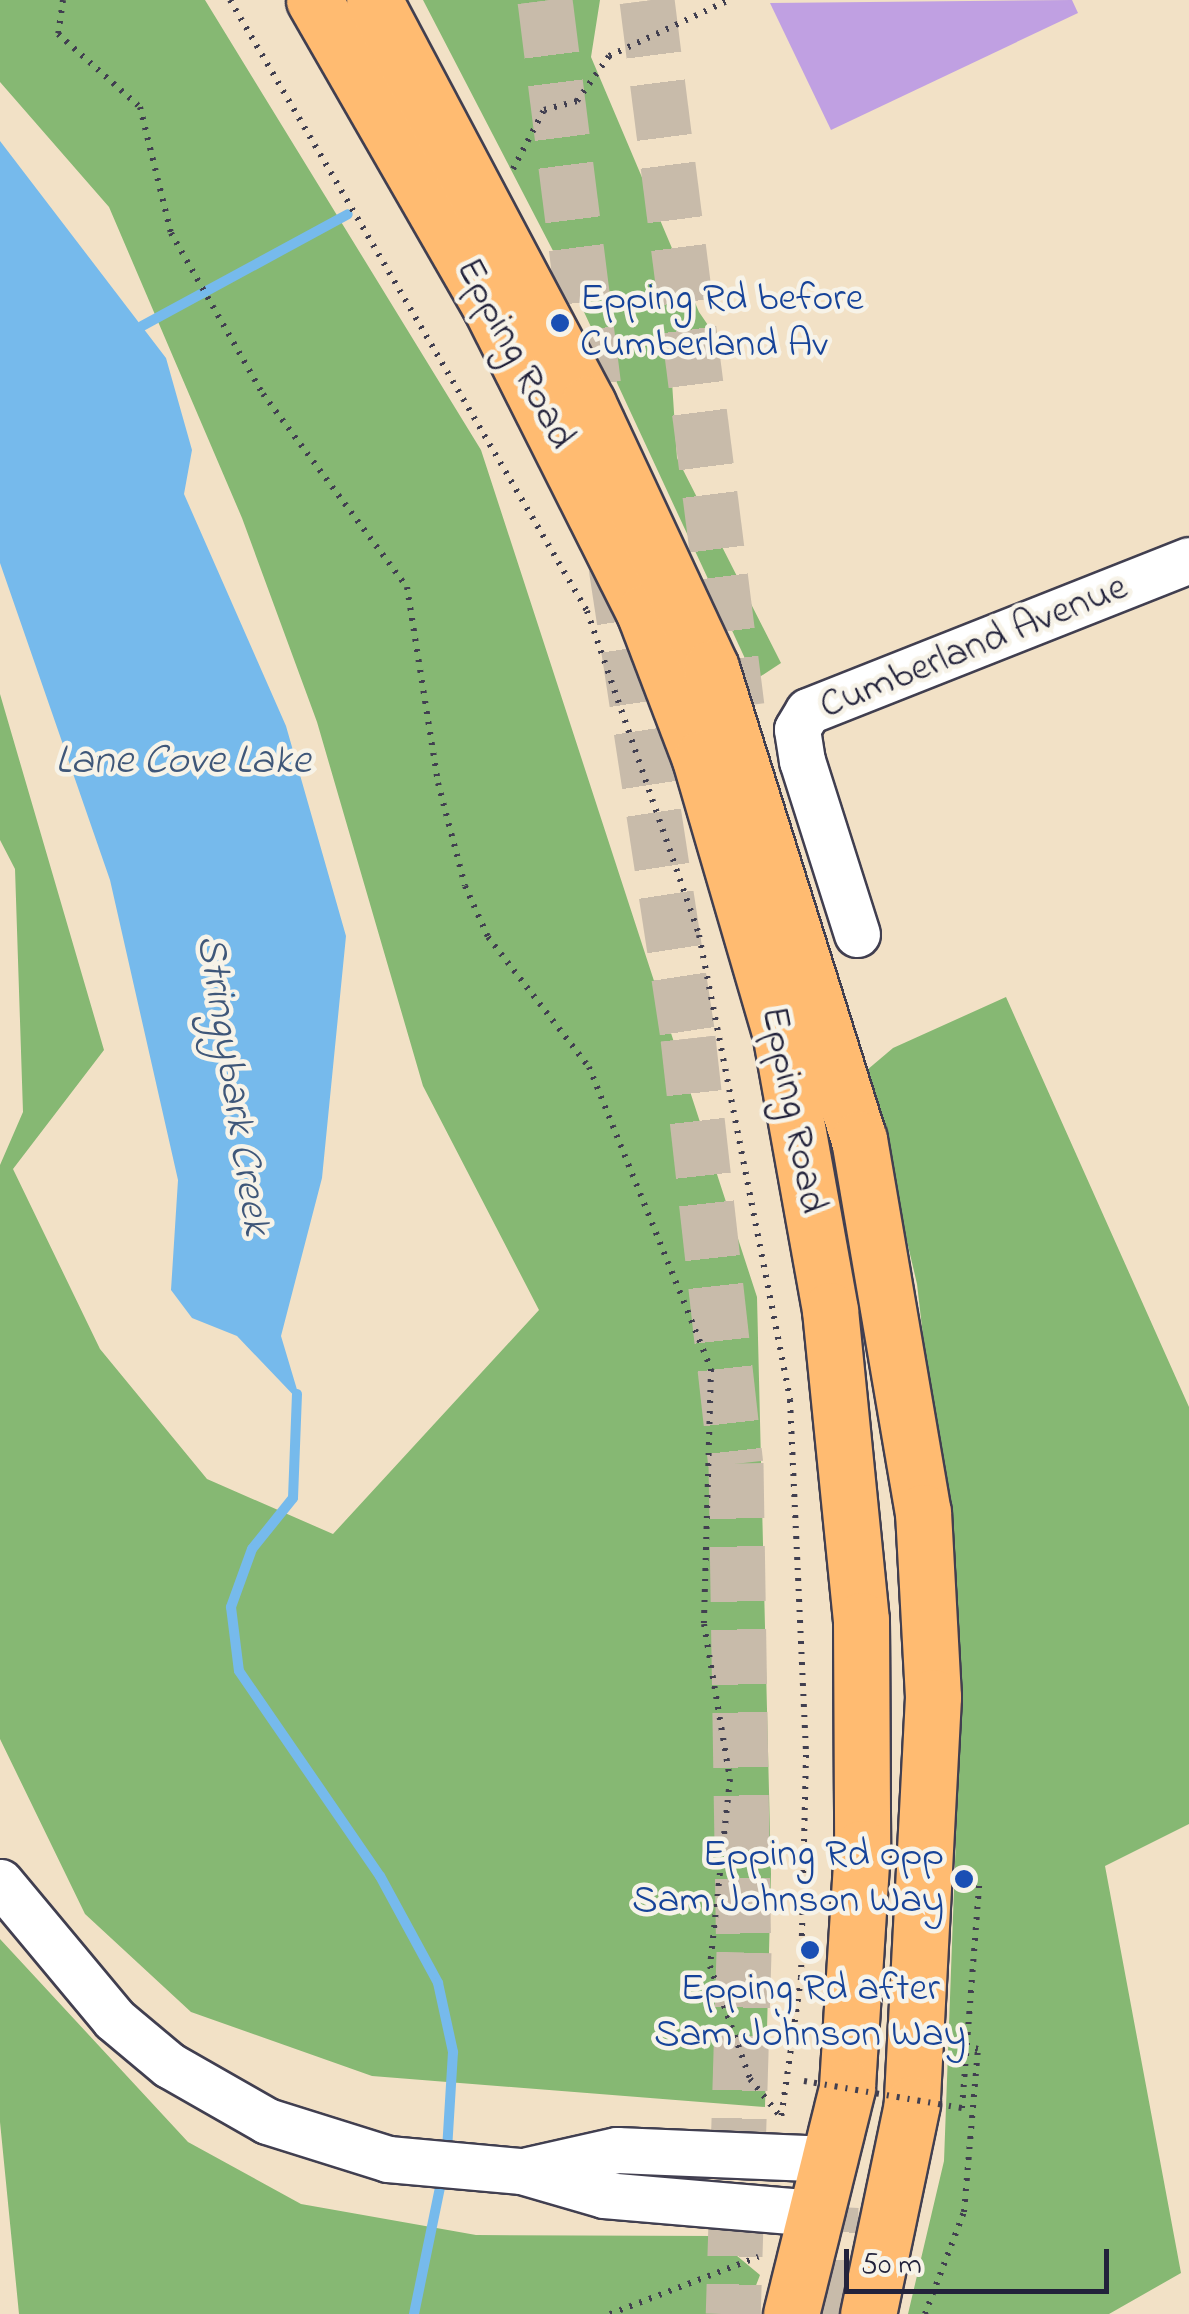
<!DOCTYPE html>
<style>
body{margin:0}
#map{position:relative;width:1189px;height:2314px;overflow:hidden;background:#f2e1c6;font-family:"Indie Flower",sans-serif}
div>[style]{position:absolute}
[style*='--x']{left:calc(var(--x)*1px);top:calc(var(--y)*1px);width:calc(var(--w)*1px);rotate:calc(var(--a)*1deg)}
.forest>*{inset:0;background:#86b873}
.water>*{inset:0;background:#76baec}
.stream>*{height:10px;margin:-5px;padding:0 5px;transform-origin:5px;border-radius:5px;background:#76baec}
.building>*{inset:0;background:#c0a0e2}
.highway-tunnel>*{height:55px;margin-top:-27.5px;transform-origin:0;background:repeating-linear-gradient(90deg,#c8bbaa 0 55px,transparent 0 83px)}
.path>*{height:6px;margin-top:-3px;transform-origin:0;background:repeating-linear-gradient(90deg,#413f50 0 2.5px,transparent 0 10.5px)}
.roads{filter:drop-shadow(2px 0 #413f50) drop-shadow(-2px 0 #413f50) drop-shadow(0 2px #413f50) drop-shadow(0 -2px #413f50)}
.minor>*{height:45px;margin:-22.5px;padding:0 22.5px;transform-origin:22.5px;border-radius:22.5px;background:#fff}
.major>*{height:55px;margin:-27.5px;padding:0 27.5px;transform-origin:27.5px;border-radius:27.5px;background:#ffbb71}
.path-bridge>*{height:6px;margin-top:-3px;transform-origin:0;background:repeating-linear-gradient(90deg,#413f50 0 2.5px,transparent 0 10.5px)}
.dots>*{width:28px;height:28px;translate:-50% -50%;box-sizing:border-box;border:5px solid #f7f3e8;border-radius:50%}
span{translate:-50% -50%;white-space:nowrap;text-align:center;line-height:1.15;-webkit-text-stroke:9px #f7f3e8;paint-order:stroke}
.transit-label{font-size:40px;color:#164399}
.left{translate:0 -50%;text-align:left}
.right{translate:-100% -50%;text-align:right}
.street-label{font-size:40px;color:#22223b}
.water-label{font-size:42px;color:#3f5779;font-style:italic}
.scale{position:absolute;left:844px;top:2249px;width:265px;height:45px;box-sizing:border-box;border:5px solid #22223b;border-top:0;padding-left:12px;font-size:30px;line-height:35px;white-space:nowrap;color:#22223b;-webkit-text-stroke:8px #f7f3e8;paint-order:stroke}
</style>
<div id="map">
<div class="forest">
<div style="clip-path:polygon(0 0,205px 0,481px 450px,757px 1297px,771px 1874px,765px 2107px,372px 2076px,191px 2012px,85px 1914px,0 1739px,0 1165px,23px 1112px,15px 869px,0 840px,0 694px,104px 1050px,13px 1169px,100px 1349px,207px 1479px,333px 1534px,539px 1310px,423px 1086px,317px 722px,242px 518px,109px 207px,0 82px)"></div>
<div style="clip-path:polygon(423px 0,600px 0,591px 57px,699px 312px,725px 350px,672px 382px,677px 458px,781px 663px,755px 680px,578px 299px)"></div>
<div style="clip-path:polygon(1006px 997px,1189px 1407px,1189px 1824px,1105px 1866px,1181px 2273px,1109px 2314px,908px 2314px,944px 2161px,962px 1672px,917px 1284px,867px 1070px,893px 1048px)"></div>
<div style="clip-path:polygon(0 1939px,188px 2142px,301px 2204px,476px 2235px,713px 2236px,760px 2275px,745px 2314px,19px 2314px,0 2122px)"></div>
</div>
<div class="water">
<div style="clip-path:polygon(0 141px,166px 358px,192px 450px,184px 494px,286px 726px,346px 936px,322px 1178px,281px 1336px,301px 1403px,237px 1336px,192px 1318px,171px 1290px,178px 1180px,110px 880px,0 563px)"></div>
</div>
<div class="stream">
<div style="--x:142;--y:326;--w:234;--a:-28.5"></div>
<div style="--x:297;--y:1394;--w:104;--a:92.2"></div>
<div style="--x:293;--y:1498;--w:65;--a:128.8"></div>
<div style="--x:252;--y:1549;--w:62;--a:109.9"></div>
<div style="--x:231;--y:1607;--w:64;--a:82.9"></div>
<div style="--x:239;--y:1671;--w:249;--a:55.5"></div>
<div style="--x:380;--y:1876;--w:122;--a:61.5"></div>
<div style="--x:438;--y:1983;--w:71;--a:77.7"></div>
<div style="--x:453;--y:2052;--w:99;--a:93.5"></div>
<div style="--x:414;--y:2314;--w:144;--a:-78.4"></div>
</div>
<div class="building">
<div style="clip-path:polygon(1072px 0,1078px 13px,831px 130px,770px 3px)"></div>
</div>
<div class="highway-tunnel">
<div style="--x:545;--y:0;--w:424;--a:82.8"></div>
<div style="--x:647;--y:0;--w:712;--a:82.74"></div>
<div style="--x:616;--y:566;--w:477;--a:81.3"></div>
<div style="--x:688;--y:1038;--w:428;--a:83.6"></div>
<div style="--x:736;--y:1463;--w:489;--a:89.1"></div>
<div style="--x:744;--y:1952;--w:362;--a:91.7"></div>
<div style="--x:826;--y:2314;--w:108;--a:-87.3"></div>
</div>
<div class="path">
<div style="--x:63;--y:0;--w:34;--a:98"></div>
<div style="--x:58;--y:34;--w:110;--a:41.7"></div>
<div style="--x:140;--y:107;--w:130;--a:76.2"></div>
<div style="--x:171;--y:233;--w:185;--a:60.3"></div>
<div style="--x:263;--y:394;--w:241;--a:53.3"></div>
<div style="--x:407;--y:587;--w:198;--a:81"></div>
<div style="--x:438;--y:783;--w:106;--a:75.3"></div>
<div style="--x:465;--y:886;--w:56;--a:65.7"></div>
<div style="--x:488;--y:937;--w:165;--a:52.2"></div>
<div style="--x:589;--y:1067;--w:326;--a:68"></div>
<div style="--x:711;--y:1369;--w:255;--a:91.6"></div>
<div style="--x:704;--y:1624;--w:157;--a:80.5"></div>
<div style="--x:730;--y:1779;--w:188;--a:96.1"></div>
<div style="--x:710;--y:1966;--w:120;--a:70.5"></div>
<div style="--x:750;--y:2079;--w:48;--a:51"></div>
<div style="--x:230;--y:0;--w:708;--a:59.7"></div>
<div style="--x:587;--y:611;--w:343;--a:70.9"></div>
<div style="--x:699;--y:935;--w:474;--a:78.9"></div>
<div style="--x:790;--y:1400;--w:355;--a:87.4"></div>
<div style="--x:806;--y:1755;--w:223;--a:91.3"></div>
<div style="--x:801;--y:1978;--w:141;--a:98.1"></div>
<div style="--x:513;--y:169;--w:67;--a:-62.3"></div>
<div style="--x:544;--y:110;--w:34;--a:-15"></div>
<div style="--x:577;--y:101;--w:55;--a:-54.6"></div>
<div style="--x:609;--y:56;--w:132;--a:-25"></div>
<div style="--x:962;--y:2108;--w:224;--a:-85.6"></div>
<div style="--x:610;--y:2314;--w:159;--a:-21.1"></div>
<div style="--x:925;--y:2314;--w:109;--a:-69.1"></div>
<div style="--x:964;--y:2212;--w:164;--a:-85.1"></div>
<div style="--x:978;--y:2049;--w:12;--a:-166"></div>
</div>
<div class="roads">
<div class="minor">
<div style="--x:857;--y:934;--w:182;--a:-107.6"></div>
<div style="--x:802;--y:761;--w:32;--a:-99"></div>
<div style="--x:797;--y:729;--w:21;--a:-59"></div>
<div style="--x:808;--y:711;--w:410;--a:-21.6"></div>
<div style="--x:0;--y:1882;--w:178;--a:50.2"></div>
<div style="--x:114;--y:2019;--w:72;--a:39.9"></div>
<div style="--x:169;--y:2065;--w:113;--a:29.7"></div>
<div style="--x:267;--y:2121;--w:127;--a:17.4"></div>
<div style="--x:388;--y:2159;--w:134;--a:5.2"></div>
<div style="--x:521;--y:2171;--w:86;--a:16.1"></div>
<div style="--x:604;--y:2195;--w:211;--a:4.9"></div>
<div style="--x:528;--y:2170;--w:91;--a:-12.7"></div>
<div style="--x:617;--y:2150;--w:212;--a:2.4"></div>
</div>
<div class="major">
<div style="--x:314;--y:0;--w:353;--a:60.1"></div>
<div style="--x:490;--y:306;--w:343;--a:63.3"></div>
<div style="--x:644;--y:612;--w:157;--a:69.1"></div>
<div style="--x:700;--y:759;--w:284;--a:73.7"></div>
<div style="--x:780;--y:1032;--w:282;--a:79.8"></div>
<div style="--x:830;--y:1310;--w:312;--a:84.3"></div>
<div style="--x:861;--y:1620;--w:228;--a:89.7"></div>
<div style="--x:862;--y:1848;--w:240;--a:93.6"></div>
<div style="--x:847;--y:2088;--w:233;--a:103.9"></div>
<div style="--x:374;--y:0;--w:457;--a:62.1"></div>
<div style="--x:588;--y:404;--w:291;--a:65"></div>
<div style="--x:711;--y:668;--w:494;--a:72.6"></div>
<div style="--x:859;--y:1139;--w:378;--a:80.3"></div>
<div style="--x:923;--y:1512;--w:185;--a:86.9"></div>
<div style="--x:933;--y:1697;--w:408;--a:93"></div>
<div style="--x:912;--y:2104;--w:215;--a:101.8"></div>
</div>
</div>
<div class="path-bridge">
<div style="--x:804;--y:2081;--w:160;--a:9.7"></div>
</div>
<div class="dots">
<div style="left:560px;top:323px;background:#1a4fb4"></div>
<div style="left:964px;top:1879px;background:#1a4fb4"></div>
<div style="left:810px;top:1950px;background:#1a4fb4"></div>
</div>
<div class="transit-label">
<span class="left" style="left:580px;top:323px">Epping Rd before<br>Cumberland Av</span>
<span class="right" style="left:944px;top:1879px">Epping Rd opp<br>Sam Johnson Way</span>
<span style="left:810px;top:2013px">Epping Rd after<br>Sam Johnson Way</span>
</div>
<div class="street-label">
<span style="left:514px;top:354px;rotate:62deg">Epping Road</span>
<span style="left:974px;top:648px;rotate:-22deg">Cumberland Avenue</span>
<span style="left:792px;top:1110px;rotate:79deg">Epping Road</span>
</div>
<div class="water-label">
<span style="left:183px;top:762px">Lane Cove Lake</span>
<span style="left:232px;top:1085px;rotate:81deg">Stringybark Creek</span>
</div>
<div class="scale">50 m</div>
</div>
